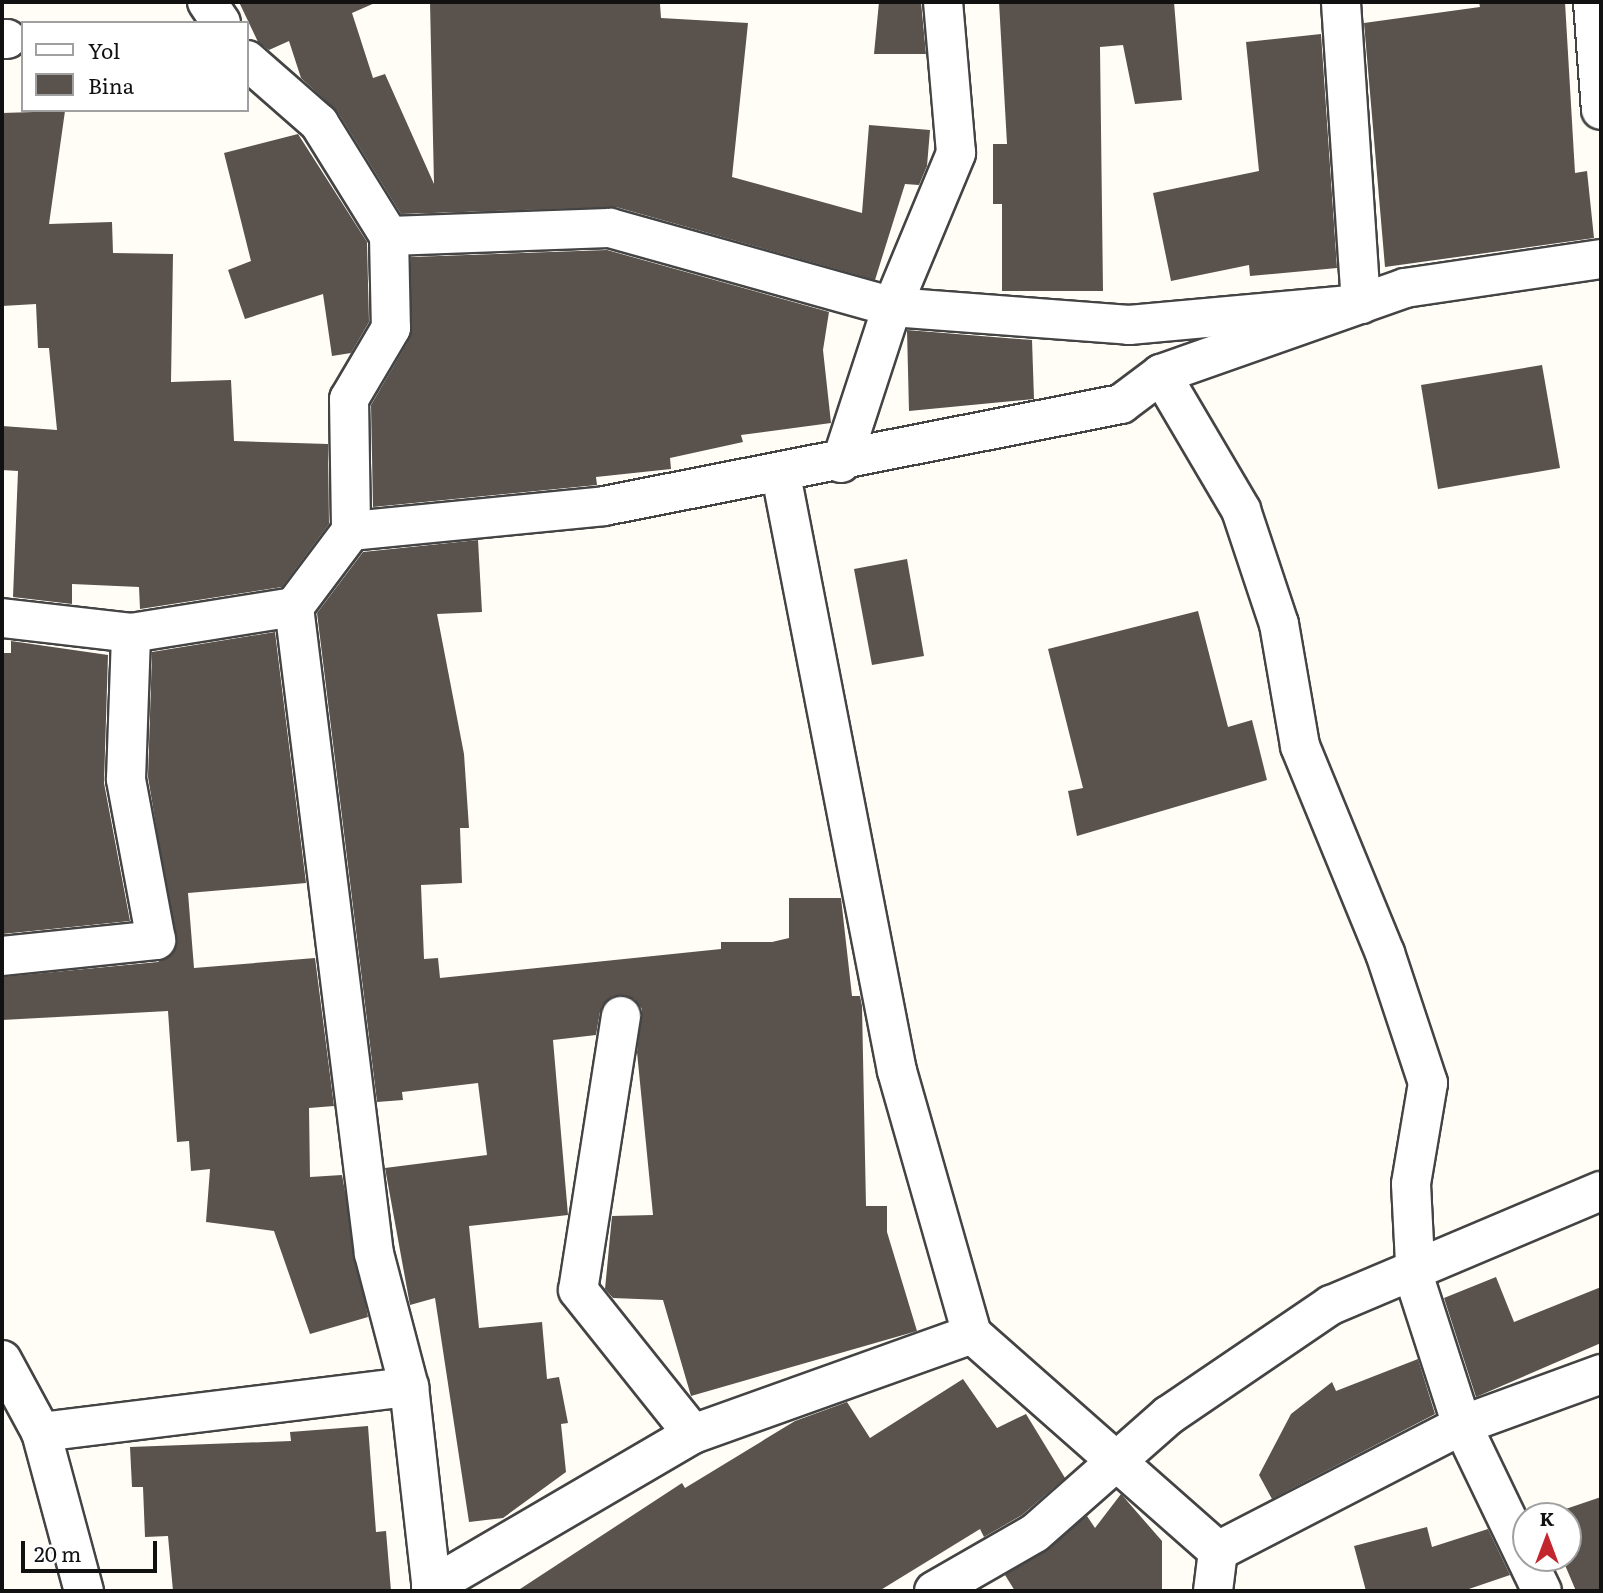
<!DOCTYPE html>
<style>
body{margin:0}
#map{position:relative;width:1603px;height:1593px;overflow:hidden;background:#fffdf5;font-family:Literata,serif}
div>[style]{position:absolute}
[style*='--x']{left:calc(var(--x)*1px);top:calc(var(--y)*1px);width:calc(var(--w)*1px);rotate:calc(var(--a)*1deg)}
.building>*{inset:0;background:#5a524d}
.roads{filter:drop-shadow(2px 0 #444) drop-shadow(-2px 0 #444) drop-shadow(0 2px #444) drop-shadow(0 -2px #444)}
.minor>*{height:38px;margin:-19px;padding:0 19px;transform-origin:19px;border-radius:19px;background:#fff}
span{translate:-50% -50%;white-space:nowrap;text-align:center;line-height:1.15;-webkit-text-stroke:7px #fff;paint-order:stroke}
.frame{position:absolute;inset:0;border:4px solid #111;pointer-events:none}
.legend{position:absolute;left:21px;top:21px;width:228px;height:91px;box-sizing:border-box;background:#fff;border:2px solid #a0a0a0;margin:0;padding:9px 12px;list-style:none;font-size:21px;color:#111}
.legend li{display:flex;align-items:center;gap:14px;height:35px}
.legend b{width:35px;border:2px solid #a0a0a0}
.north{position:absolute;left:1512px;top:1502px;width:70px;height:70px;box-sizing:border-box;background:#fff;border:2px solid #a0a0a0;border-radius:50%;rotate:0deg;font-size:19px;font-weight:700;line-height:28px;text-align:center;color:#111}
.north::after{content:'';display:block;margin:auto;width:24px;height:32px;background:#c4262e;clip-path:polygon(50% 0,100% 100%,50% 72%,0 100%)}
.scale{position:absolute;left:21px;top:1541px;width:136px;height:32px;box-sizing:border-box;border:4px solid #111;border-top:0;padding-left:9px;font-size:21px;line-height:24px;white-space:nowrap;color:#111;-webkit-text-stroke:5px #fff;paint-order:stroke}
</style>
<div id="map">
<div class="building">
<div style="clip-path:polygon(239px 2px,377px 2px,352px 13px,373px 78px,385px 74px,434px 184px,430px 2px,660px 4px,661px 18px,748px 23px,732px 177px,862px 213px,869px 125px,930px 130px,927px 166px,919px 185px,905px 184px,875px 280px,616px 207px,401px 214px,337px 111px,301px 78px,289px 41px,269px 50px,258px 42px)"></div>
<div style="clip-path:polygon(879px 2px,921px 2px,926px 54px,874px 54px)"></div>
<div style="clip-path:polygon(999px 2px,1174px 2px,1182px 100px,1135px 104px,1123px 45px,1100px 47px,1103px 291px,1002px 291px,1002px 204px,993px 204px,993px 144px,1007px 144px)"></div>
<div style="clip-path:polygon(1479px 2px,1565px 2px,1575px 173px,1587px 171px,1594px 238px,1385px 267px,1364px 23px,1480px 7px)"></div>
<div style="clip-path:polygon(1321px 34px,1337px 268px,1250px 276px,1249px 265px,1171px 281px,1153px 193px,1259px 171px,1246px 42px)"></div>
<div style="clip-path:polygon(65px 111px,49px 224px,112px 222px,113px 253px,173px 254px,171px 382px,231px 380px,234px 441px,328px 444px,329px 524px,282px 587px,140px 609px,139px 587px,72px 584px,72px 604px,13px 597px,18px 471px,2px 470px,2px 426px,57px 430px,49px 348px,38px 348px,36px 304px,2px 306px,2px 113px)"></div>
<div style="clip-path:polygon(298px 134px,367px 242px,369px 322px,351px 353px,332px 356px,323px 294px,245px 319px,228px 270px,251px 261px,224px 153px)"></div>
<div style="clip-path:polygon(607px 250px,829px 312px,823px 350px,831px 423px,741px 435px,743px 442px,670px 458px,671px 469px,596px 477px,597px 485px,373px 507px,371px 405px,410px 338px,411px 257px)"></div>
<div style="clip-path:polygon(907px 330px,1032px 340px,1034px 399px,909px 411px)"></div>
<div style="clip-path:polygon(1542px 365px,1560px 468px,1438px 489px,1421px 385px)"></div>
<div style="clip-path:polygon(478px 540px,482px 612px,437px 614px,464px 754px,469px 828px,460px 828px,462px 883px,421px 885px,424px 959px,438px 958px,440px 978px,721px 949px,721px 942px,772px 942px,789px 938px,789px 898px,841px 898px,852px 996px,860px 996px,862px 1006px,866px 1206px,887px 1206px,887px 1232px,917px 1331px,691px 1396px,663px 1300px,613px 1298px,605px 1289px,612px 1216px,653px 1215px,637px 1052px,642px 1009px,634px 999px,613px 996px,600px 1012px,596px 1035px,553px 1040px,568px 1215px,469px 1226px,479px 1328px,542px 1322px,547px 1379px,559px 1377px,568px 1423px,561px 1424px,566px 1472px,503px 1518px,469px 1522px,435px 1298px,410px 1305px,385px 1168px,487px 1155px,478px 1083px,402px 1092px,403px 1100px,377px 1102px,317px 613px,363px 552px)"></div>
<div style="clip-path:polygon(907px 559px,924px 656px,872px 665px,854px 569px)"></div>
<div style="clip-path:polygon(1198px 611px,1228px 727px,1252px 720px,1267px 780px,1077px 836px,1068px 791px,1083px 788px,1048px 649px)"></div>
<div style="clip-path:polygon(275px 632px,306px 883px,188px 893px,194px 968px,315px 958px,334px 1106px,309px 1108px,310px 1177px,342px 1175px,368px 1317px,310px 1334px,274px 1231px,206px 1222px,210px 1169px,191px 1171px,189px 1141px,177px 1142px,168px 1011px,2px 1020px,2px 977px,158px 962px,176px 948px,148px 777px,152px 652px)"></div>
<div style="clip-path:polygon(11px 641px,108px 655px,104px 783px,130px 921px,2px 934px,2px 653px,11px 653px)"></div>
<div style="clip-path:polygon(1496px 1277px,1514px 1322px,1601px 1287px,1601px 1343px,1476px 1397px,1444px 1298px)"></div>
<div style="clip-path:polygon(1418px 1359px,1435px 1414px,1272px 1499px,1259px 1475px,1291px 1414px,1332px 1382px,1336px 1391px)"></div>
<div style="clip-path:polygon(963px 1379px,997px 1428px,1026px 1414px,1065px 1478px,1022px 1515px,984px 1537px,980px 1529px,879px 1591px,517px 1591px,682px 1483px,685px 1488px,795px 1421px,847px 1402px,870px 1438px)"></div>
<div style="clip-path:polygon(368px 1426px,376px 1532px,386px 1531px,391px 1591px,173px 1591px,168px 1536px,145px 1537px,143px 1487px,132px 1487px,130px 1447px,291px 1441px,290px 1432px)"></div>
<div style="clip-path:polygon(1121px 1494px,1162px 1541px,1162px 1591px,1015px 1591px,1005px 1575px,1087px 1516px,1095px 1528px)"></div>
<div style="clip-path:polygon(1601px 1497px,1601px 1591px,1576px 1591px,1562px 1558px,1550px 1558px,1568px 1558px,1568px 1516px,1545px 1516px)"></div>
<div style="clip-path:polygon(1427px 1527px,1432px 1547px,1488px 1529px,1510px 1575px,1463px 1591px,1366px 1591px,1354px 1546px)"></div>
</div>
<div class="roads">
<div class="minor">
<div style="--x:207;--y:2;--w:25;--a:56"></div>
<div style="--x:1593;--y:2;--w:108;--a:85.8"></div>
<div style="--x:2;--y:39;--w:5;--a:0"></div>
<div style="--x:247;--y:60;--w:96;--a:41.2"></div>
<div style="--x:319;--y:123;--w:133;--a:58.2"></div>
<div style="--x:389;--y:236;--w:92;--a:88.8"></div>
<div style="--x:391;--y:328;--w:82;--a:120.6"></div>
<div style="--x:349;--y:399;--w:132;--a:89.1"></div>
<div style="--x:389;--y:236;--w:221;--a:-2.1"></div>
<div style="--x:610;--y:228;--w:293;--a:15.6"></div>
<div style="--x:892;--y:307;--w:238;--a:4.3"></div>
<div style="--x:1129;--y:325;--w:233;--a:-5.2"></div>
<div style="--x:1361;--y:304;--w:303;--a:-93.8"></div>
<div style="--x:1161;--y:374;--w:158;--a:59.5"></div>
<div style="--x:1241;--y:510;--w:120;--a:71.6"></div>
<div style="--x:1279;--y:624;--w:124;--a:80.2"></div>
<div style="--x:1300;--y:746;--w:224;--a:67.7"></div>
<div style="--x:1385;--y:953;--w:137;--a:71.7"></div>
<div style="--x:1428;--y:1083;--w:102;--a:99.6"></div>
<div style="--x:1411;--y:1184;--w:99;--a:87.1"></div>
<div style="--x:1416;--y:1283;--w:149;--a:72.1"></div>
<div style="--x:1462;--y:1425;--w:184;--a:64.3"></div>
<div style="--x:841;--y:463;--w:164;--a:-71.9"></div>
<div style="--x:892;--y:307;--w:167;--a:-67.4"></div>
<div style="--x:956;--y:153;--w:152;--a:-94.9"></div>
<div style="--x:781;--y:475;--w:607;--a:78.99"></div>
<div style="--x:897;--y:1071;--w:273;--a:74.1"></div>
<div style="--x:972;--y:1334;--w:328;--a:41.4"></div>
<div style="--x:1218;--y:1551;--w:40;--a:97.1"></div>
<div style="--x:2;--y:618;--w:130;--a:6.6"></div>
<div style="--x:131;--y:633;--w:165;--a:-9.1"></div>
<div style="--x:2;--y:956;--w:155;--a:-5.9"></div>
<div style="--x:156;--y:940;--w:164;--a:-100.6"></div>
<div style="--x:126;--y:779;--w:146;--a:-88"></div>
<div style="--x:621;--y:1016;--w:277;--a:98.9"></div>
<div style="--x:578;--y:1290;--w:184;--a:51.4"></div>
<div style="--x:2;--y:1360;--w:82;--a:61.6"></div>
<div style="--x:41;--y:1432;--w:165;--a:74.9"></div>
<div style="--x:41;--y:1432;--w:371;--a:-7"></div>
<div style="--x:1218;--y:1551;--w:275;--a:-27.3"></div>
<div style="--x:1462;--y:1425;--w:148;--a:-20.1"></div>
<div style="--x:431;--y:1587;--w:303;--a:-30.3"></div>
<div style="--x:693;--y:1434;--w:296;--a:-19.7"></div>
<div style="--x:432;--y:1591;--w:205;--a:-96.4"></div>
<div style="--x:409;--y:1387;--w:138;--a:-104.7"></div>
<div style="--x:374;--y:1254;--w:652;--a:-97.05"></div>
<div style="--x:294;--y:607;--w:95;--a:-53.1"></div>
<div style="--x:351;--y:531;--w:254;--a:-5.6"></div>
<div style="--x:604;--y:506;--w:527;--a:-11.16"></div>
<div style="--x:1121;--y:404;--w:50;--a:-36.9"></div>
<div style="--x:1161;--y:374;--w:259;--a:-19.4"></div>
<div style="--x:1405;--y:288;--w:198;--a:-8.4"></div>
<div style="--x:934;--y:1591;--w:116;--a:-29.9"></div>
<div style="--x:1035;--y:1533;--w:179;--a:-41.4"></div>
<div style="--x:1169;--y:1415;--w:196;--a:-34.2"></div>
<div style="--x:1331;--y:1305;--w:293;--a:-22.9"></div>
</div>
</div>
<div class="frame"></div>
<ul class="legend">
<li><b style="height:9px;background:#fff"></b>Yol</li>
<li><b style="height:19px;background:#5a524d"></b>Bina</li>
</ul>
<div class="north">K</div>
<div class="scale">20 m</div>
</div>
